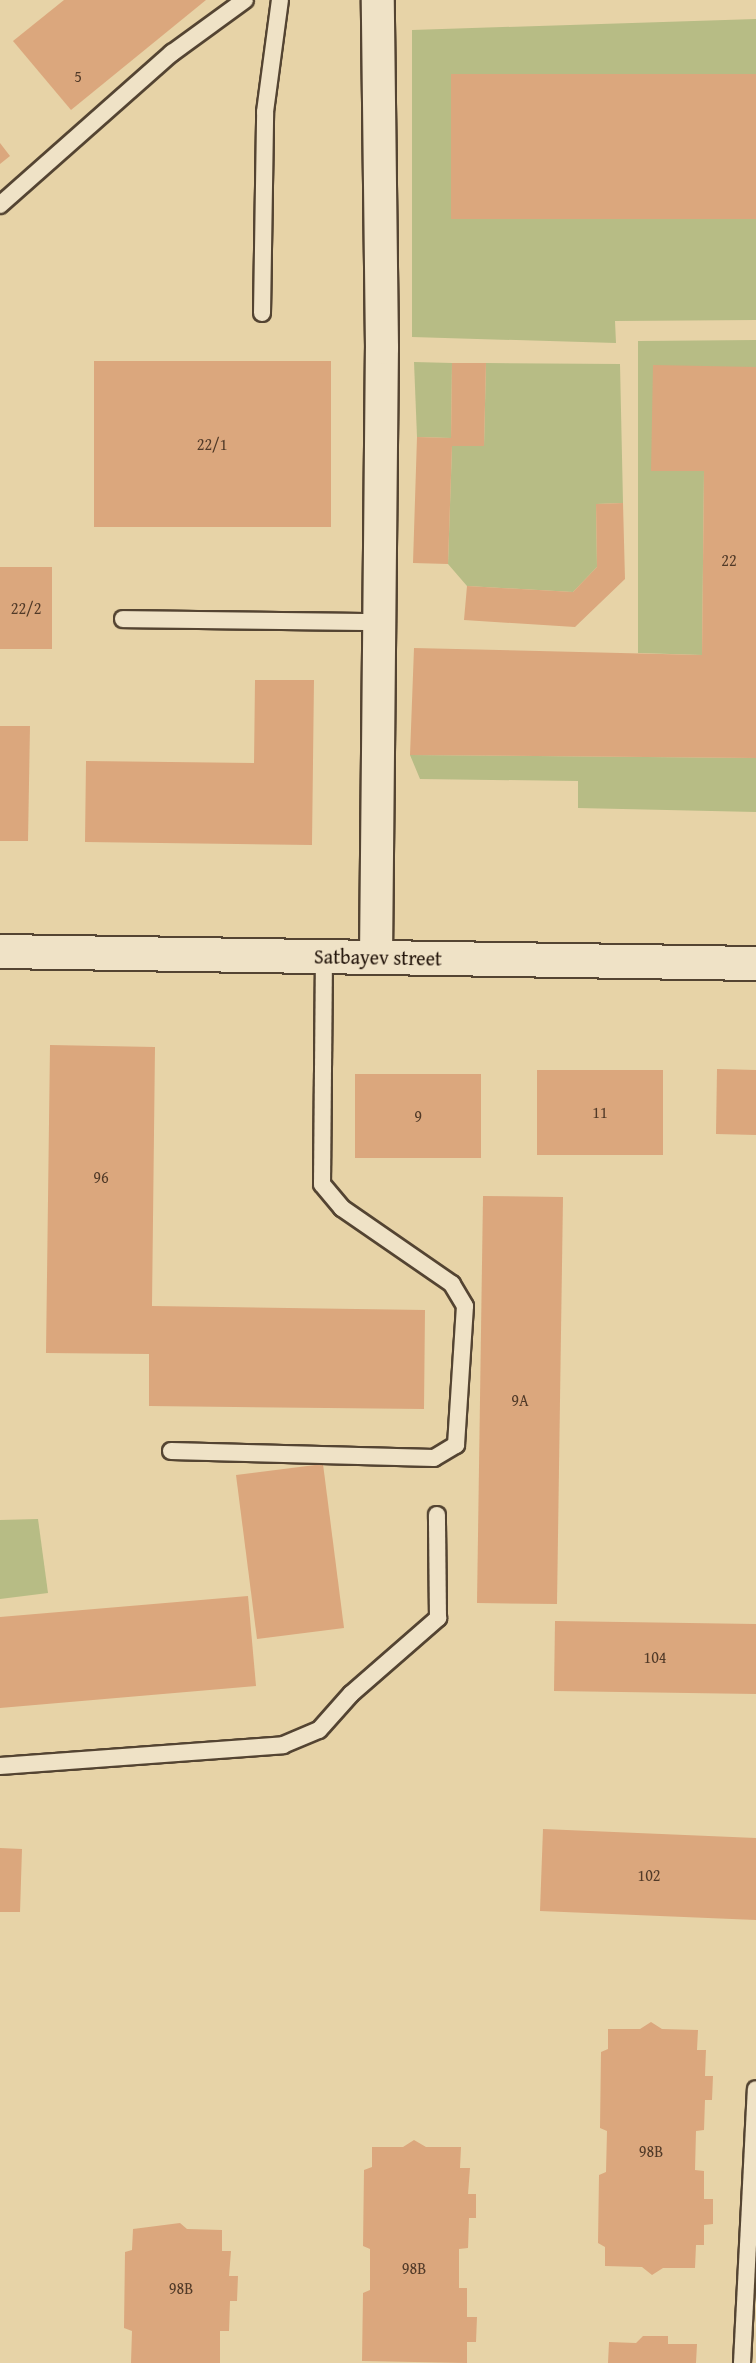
<!DOCTYPE html>
<meta charset="utf-8">
<style>
body{margin:0}
#map{position:relative;width:756px;height:2363px;overflow:hidden;background:#e7d3a7;font-family:"Gentium Book Plus",serif}
div>[style]{position:absolute}
[style*='--x']{left:calc(var(--x)*1px);top:calc(var(--y)*1px);width:calc(var(--w)*1px);rotate:calc(var(--a)*1deg)}
.green>*{inset:0;background:#b7bc85}
.building>*{inset:0;background:#dba77d}
.roads{filter:drop-shadow(2px 0 #544432) drop-shadow(-2px 0 #544432) drop-shadow(0 2px #544432) drop-shadow(0 -2px #544432)}
.lane>*{height:16px;margin:-8px;padding:0 8px;transform-origin:8px;border-radius:8px;background:#efe2c6}
.street>*{height:32px;margin:-16px;padding:0 16px;transform-origin:16px;border-radius:16px;background:#efe2c6}
.secondary>*{height:33px;margin:-16.5px;padding:0 16.5px;transform-origin:16.5px;border-radius:16.5px;background:#efe2c6}
span{translate:-50% -50%;white-space:nowrap;text-align:center;line-height:1.15;-webkit-text-stroke:4.5px #efe2c6;paint-order:stroke}
.number-label{font-size:16px;color:#513a28}
.number-label span{-webkit-text-stroke-width:0}
.street-label{font-size:20px;color:#23150b}
</style>
<div id="map">
<div class="green">
<div style="clip-path:polygon(756px 19px,756px 74px,451px 74px,451px 218px,756px 219px,756px 320px,615px 321px,616px 343px,412px 337px,412px 30px)"></div>
<div style="clip-path:polygon(756px 340px,756px 367px,651px 470px,704px 471px,702px 655px,638px 653px,638px 341px)"></div>
<div style="clip-path:polygon(414px 362px,452px 363px,451px 438px,417px 437px)"></div>
<div style="clip-path:polygon(486px 363px,620px 364px,623px 503px,596px 504px,597px 567px,573px 592px,467px 586px,448px 564px,452px 446px,484px 446px)"></div>
<div style="clip-path:polygon(410px 755px,756px 758px,756px 812px,578px 808px,578px 781px,420px 779px)"></div>
<div style="clip-path:polygon(38px 1519px,48px 1593px,0 1599px,0 1520px)"></div>
</div>
<div class="building">
<div style="clip-path:polygon(64px 0,206px 0,71px 110px,13px 41px)"></div>
<div style="clip-path:polygon(451px 74px,756px 74px,756px 219px,451px 219px)"></div>
<div style="clip-path:polygon(0 143px,10px 156px,0 164px)"></div>
<div style="clip-path:polygon(94px 361px,331px 361px,331px 527px,94px 527px)"></div>
<div style="clip-path:polygon(452px 363px,486px 363px,484px 446px,452px 446px,448px 564px,413px 563px,417px 437px,451px 438px)"></div>
<div style="clip-path:polygon(653px 365px,756px 367px,756px 758px,410px 755px,414px 648px,702px 655px,704px 471px,651px 471px)"></div>
<div style="clip-path:polygon(623px 503px,625px 579px,575px 627px,464px 620px,467px 586px,573px 592px,597px 567px,596px 504px)"></div>
<div style="clip-path:polygon(0 567px,52px 567px,52px 649px,0 649px)"></div>
<div style="clip-path:polygon(255px 680px,314px 680px,312px 845px,85px 842px,86px 761px,254px 763px)"></div>
<div style="clip-path:polygon(0 726px,30px 726px,28px 841px,0 841px)"></div>
<div style="clip-path:polygon(50px 1045px,155px 1047px,152px 1306px,425px 1310px,424px 1409px,149px 1406px,149px 1354px,46px 1353px)"></div>
<div style="clip-path:polygon(717px 1069px,756px 1070px,756px 1135px,716px 1134px)"></div>
<div style="clip-path:polygon(537px 1070px,663px 1070px,663px 1155px,537px 1155px)"></div>
<div style="clip-path:polygon(355px 1074px,481px 1074px,481px 1158px,355px 1158px)"></div>
<div style="clip-path:polygon(483px 1196px,563px 1197px,557px 1604px,477px 1603px)"></div>
<div style="clip-path:polygon(323px 1464px,344px 1628px,257px 1639px,236px 1475px)"></div>
<div style="clip-path:polygon(248px 1596px,256px 1686px,0 1708px,0 1617px)"></div>
<div style="clip-path:polygon(555px 1621px,756px 1624px,756px 1694px,554px 1691px)"></div>
<div style="clip-path:polygon(543px 1829px,756px 1838px,756px 1920px,540px 1911px)"></div>
<div style="clip-path:polygon(0 1848px,22px 1849px,20px 1912px,0 1912px)"></div>
<div style="clip-path:polygon(651px 2022px,662px 2029px,698px 2030px,697px 2050px,706px 2050px,705px 2076px,713px 2076px,712px 2100px,705px 2100px,704px 2130px,696px 2131px,695px 2170px,704px 2171px,704px 2199px,713px 2199px,713px 2224px,704px 2225px,704px 2245px,696px 2245px,695px 2268px,663px 2268px,652px 2275px,642px 2267px,605px 2266px,605px 2247px,598px 2243px,599px 2175px,606px 2172px,607px 2131px,600px 2128px,601px 2052px,608px 2049px,608px 2029px,640px 2029px)"></div>
<div style="clip-path:polygon(414px 2140px,426px 2147px,461px 2147px,460px 2168px,470px 2168px,468px 2194px,476px 2194px,476px 2218px,469px 2218px,468px 2248px,459px 2249px,459px 2288px,467px 2288px,467px 2317px,477px 2317px,476px 2342px,467px 2342px,467px 2363px,362px 2361px,363px 2293px,370px 2290px,370px 2249px,363px 2246px,364px 2170px,372px 2167px,372px 2147px,403px 2147px)"></div>
<div style="clip-path:polygon(180px 2223px,187px 2229px,222px 2230px,222px 2251px,231px 2251px,229px 2276px,238px 2276px,237px 2301px,230px 2301px,229px 2331px,220px 2331px,220px 2363px,131px 2363px,132px 2331px,124px 2328px,125px 2252px,132px 2250px,133px 2229px)"></div>
<div style="clip-path:polygon(643px 2336px,668px 2336px,668px 2344px,697px 2344px,696px 2363px,608px 2363px,609px 2342px,636px 2343px)"></div>
</div>
<div class="roads">
<div class="lane">
<div style="--x:0;--y:205;--w:230;--a:-41.5"></div>
<div style="--x:172;--y:53;--w:90;--a:-36"></div>
<div style="--x:262;--y:313;--w:201;--a:-89.1"></div>
<div style="--x:265;--y:112;--w:113;--a:-82.4"></div>
<div style="--x:123;--y:619;--w:254;--a:0.7"></div>
<div style="--x:171;--y:1451;--w:263;--a:1.5"></div>
<div style="--x:434;--y:1458;--w:26;--a:-31"></div>
<div style="--x:456;--y:1445;--w:139;--a:-86.3"></div>
<div style="--x:465;--y:1306;--w:26;--a:-121"></div>
<div style="--x:452;--y:1284;--w:134;--a:-145.4"></div>
<div style="--x:342;--y:1208;--w:31;--a:-130"></div>
<div style="--x:322;--y:1184;--w:228;--a:-89.5"></div>
<div style="--x:0;--y:1766;--w:284;--a:-4.2"></div>
<div style="--x:283;--y:1745;--w:39;--a:-23"></div>
<div style="--x:319;--y:1730;--w:48;--a:-48.4"></div>
<div style="--x:351;--y:1694;--w:116;--a:-41.1"></div>
<div style="--x:438;--y:1618;--w:103;--a:-90.6"></div>
<div style="--x:742;--y:2363;--w:274;--a:-87.1"></div>
</div>
<div class="street">
<div style="--x:376;--y:957;--w:609;--a:-89.44"></div>
<div style="--x:382;--y:348;--w:348;--a:-90.7"></div>
</div>
<div class="secondary">
<div style="--x:0;--y:951;--w:756;--a:0.91"></div>
</div>
</div>
<div class="number-label">
<span style="left:78px;top:76px">5</span>
<span style="left:212px;top:444px">22/1</span>
<span style="left:729px;top:560px">22</span>
<span style="left:26px;top:608px">22/2</span>
<span style="left:600px;top:1112px">11</span>
<span style="left:418px;top:1116px">9</span>
<span style="left:101px;top:1177px">96</span>
<span style="left:520px;top:1400px">9А</span>
<span style="left:655px;top:1657px">104</span>
<span style="left:649px;top:1875px">102</span>
<span style="left:651px;top:2151px">98В</span>
<span style="left:414px;top:2268px">98В</span>
<span style="left:181px;top:2288px">98В</span>
</div>
<div class="street-label">
<span style="left:378px;top:957px;rotate:1deg">Satbayev street</span>
</div>
</div>
